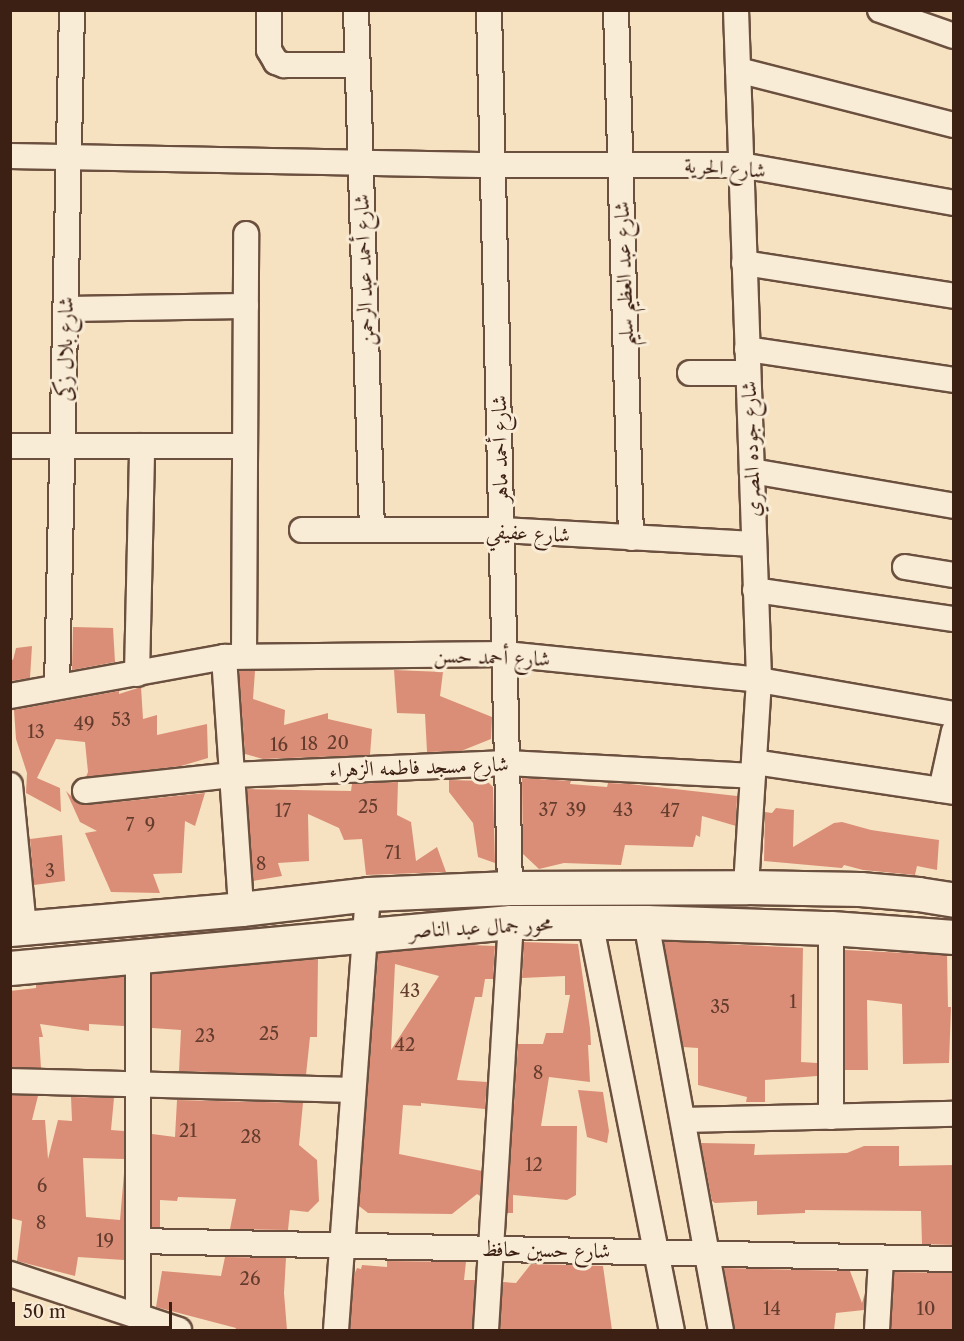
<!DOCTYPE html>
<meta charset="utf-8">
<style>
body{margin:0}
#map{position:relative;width:964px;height:1341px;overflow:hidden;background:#f6e2c0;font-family:"Libre Caslon Text",Amiri,serif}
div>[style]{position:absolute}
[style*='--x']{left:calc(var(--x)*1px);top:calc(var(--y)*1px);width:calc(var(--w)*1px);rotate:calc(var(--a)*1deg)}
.building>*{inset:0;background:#db8e77}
.roads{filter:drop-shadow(2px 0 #6b503f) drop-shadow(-2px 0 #6b503f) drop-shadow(0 2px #6b503f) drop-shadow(0 -2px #6b503f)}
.street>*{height:24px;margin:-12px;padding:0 12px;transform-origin:12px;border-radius:12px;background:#f9ecd6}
.secondary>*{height:33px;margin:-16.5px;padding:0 16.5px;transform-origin:16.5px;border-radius:16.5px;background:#f9ecd6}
span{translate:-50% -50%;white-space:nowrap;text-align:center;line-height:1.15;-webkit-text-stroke:6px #f9ecd6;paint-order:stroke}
.number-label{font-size:18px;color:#643c2d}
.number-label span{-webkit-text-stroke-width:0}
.street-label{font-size:21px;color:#3d2014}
.frame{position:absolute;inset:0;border:12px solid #3d2014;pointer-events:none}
.scale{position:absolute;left:12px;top:1302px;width:160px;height:27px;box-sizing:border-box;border:3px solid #3d2014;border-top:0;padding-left:8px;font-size:18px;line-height:21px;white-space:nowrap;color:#3d2014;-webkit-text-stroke:4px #f9ecd6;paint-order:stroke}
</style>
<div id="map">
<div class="building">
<div style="clip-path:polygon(73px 627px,113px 628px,115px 662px,72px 670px)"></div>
<div style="clip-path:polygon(32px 646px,30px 678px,10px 681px,10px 658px,13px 660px,16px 648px)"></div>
<div style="clip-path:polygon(394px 670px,443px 672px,440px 696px,492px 717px,491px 739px,461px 751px,427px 752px,425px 714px,397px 713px)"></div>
<div style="clip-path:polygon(239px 671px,255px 671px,253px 699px,285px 710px,284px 725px,328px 713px,328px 719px,372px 729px,370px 755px,263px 759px,245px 754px)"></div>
<div style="clip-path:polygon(141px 687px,143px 719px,157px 715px,157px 735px,207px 724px,208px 758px,181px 766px,86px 777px,88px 772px,85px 742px,56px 739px,37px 778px,60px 788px,61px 812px,26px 793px,27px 773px,16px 739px,14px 710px,119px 691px,119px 694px)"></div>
<div style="clip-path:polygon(522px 778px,571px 781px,570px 784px,607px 787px,608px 783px,630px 784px,737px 796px,736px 826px,702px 816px,700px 837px,696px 835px,693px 847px,625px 845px,621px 865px,564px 863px,539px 869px,523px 854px)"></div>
<div style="clip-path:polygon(449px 780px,487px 781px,493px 787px,495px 863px,478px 857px,473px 823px,449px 792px)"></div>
<div style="clip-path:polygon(398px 782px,397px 815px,411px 822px,416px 861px,437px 847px,446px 872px,366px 875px,362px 839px,344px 840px,339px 828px,308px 814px,309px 861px,278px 863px,282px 876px,253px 881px,247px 789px,351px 791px,352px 784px)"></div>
<div style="clip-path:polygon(66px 791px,79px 804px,87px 805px,205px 793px,195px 826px,185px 821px,182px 873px,153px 874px,160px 893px,111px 892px,85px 833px,97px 831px,80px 822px)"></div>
<div style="clip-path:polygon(776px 808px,794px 810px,793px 847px,834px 823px,842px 822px,871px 830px,939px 840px,937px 870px,917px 866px,915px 875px,863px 870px,844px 865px,842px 868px,764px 861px,765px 812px,772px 813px)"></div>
<div style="clip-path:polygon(62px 835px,65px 881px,34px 885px,30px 839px)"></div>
<div style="clip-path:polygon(664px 941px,803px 948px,801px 1062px,817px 1063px,817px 1076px,765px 1080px,765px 1102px,746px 1102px,747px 1097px,698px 1085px,698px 1048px,683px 1047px)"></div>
<div style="clip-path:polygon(524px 942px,578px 944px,590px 1028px,591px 1045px,588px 1045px,590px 1082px,549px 1077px,541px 1126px,577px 1126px,576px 1195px,567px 1200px,513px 1195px,513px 1213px,507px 1213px,518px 1044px,543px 1044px,546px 1033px,563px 1033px,570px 995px,565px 995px,565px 976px,522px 978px)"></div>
<div style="clip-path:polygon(evenodd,470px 945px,495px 946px,493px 979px,485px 979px,482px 997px,475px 997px,457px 1080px,487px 1082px,485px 1109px,421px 1103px,421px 1106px,403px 1105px,399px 1154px,482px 1171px,480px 1196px,477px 1194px,452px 1214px,368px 1213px,359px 1206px,378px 953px,470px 945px,395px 964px,439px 976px,391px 1050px,395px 964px)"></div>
<div style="clip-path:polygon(845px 950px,947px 955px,948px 1007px,951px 1007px,949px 1063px,903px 1064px,902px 1004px,867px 1000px,868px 1070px,845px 1070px)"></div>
<div style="clip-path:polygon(318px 959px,317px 1037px,310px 1037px,306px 1075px,179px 1071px,181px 1030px,152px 1028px,152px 974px)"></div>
<div style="clip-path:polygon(124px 976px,124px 1026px,89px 1024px,89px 1031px,40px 1024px,43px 1037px,39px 1037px,41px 1068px,10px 1067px,10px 991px,36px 988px,36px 984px)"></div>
<div style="clip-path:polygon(578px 1090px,603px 1092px,609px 1131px,607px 1143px,587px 1137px)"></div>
<div style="clip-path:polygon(10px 1095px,38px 1096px,32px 1120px,45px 1120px,48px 1159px,58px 1120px,72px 1121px,71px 1097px,114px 1098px,111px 1130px,124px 1131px,124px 1159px,83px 1158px,86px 1217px,120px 1220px,124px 1173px,124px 1260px,78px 1257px,75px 1276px,17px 1261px,22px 1221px,10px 1218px)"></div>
<div style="clip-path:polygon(177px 1100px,303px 1103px,299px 1145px,317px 1160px,319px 1201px,308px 1212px,290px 1210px,288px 1230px,230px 1229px,236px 1199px,178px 1197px,177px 1201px,160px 1200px,160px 1227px,152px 1227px,152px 1134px,175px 1137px)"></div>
<div style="clip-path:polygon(701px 1143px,755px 1144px,754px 1155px,847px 1153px,864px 1146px,899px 1146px,899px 1166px,954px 1165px,954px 1245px,922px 1244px,921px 1211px,805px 1210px,805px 1213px,757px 1215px,757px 1201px,715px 1203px,712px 1201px)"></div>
<div style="clip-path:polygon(225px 1257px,286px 1258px,284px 1293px,287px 1330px,235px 1330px,236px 1328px,156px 1307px,162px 1271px,221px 1276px)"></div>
<div style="clip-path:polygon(387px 1261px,466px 1262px,464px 1280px,475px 1280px,472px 1330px,350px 1330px,354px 1275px,357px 1268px,361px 1269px,362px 1265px,387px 1267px)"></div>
<div style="clip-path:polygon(531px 1264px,603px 1266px,612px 1330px,500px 1330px,503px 1282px,516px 1283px)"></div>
<div style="clip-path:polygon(724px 1268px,850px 1271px,862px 1303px,865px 1293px,864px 1310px,836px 1313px,834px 1330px,735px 1330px)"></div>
<div style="clip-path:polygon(894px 1272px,954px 1273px,954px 1330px,891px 1330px)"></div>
</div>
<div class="roads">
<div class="street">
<div style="--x:269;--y:10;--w:40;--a:90"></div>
<div style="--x:269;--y:50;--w:14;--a:60"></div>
<div style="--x:276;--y:62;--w:9;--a:21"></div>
<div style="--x:284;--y:65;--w:74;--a:0"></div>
<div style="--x:356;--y:10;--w:520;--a:88.24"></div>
<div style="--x:489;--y:10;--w:878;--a:88.63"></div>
<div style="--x:616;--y:10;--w:528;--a:88.37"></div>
<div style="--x:736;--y:10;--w:670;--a:88.03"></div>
<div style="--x:759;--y:680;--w:207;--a:93.6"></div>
<div style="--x:880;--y:10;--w:78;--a:19.4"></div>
<div style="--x:738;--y:70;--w:223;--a:14.3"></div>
<div style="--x:10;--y:156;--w:483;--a:1.1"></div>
<div style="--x:493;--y:165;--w:248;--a:0"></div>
<div style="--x:741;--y:165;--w:216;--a:10.1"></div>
<div style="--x:744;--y:263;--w:213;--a:8.9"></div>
<div style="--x:66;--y:309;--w:180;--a:-1"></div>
<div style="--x:747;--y:349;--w:209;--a:8.5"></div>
<div style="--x:690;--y:373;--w:58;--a:0"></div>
<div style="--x:10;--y:446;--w:235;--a:0"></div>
<div style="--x:752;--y:471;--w:205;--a:9.8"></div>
<div style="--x:302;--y:530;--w:200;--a:0"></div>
<div style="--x:502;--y:530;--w:252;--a:3.2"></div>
<div style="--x:905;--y:567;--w:50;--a:9.3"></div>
<div style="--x:755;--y:590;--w:201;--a:8.3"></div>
<div style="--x:244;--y:656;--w:422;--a:-89.7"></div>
<div style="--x:224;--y:657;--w:253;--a:86.1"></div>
<div style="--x:137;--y:674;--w:228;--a:-88.7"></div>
<div style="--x:57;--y:687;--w:677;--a:-88.73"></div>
<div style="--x:10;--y:696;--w:218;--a:-10.3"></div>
<div style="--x:224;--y:657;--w:281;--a:-0.6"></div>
<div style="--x:505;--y:654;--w:255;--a:5.8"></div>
<div style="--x:759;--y:680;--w:198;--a:9.9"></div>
<div style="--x:754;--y:762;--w:202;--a:8.5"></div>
<div style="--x:10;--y:785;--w:144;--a:84.4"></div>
<div style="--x:941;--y:790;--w:60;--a:-77.6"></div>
<div style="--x:85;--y:791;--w:148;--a:-6.2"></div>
<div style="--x:232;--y:775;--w:275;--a:-2.5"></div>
<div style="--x:507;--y:763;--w:246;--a:3"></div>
<div style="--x:590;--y:921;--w:417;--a:78.7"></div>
<div style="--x:646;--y:922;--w:415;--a:79.6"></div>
<div style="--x:831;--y:928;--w:189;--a:90"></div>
<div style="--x:10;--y:1081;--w:343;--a:1.5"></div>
<div style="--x:683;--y:1120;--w:271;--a:-1.3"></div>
<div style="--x:139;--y:1241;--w:815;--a:1.27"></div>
<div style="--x:10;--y:1274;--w:178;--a:18.3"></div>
<div style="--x:138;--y:1317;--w:361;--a:-90"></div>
<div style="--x:336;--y:1330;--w:437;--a:-85.8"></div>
<div style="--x:486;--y:1330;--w:409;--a:-86.5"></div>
<div style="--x:877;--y:1330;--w:72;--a:-86.8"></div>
</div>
<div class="secondary">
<div style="--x:10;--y:929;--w:232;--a:-4.9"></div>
<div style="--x:241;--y:909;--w:128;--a:-6.7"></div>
<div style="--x:368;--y:894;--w:142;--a:-2.4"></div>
<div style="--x:510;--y:888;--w:236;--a:-0.2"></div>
<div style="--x:746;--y:887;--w:114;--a:1"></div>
<div style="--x:860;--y:889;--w:58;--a:4.9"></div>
<div style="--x:918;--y:894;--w:36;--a:9"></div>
<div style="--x:10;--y:968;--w:503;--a:-5.25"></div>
<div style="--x:511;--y:922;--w:135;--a:0"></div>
<div style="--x:646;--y:922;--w:185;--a:1.9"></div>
<div style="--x:831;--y:928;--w:123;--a:4.2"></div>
</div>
</div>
<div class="number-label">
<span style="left:121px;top:720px">53</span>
<span style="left:84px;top:724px">49</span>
<span style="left:36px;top:732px">13</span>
<span style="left:338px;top:743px">20</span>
<span style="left:309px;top:744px">18</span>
<span style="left:279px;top:745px">16</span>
<span style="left:368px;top:807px">25</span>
<span style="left:548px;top:810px">37</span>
<span style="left:576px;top:810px">39</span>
<span style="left:623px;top:810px">43</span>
<span style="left:283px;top:811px">17</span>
<span style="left:670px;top:811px">47</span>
<span style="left:130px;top:825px">7</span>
<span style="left:150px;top:825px">9</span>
<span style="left:393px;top:853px">71</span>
<span style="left:261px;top:864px">8</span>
<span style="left:50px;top:871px">3</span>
<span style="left:410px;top:991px">43</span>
<span style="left:793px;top:1002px">1</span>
<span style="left:720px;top:1007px">35</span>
<span style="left:269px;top:1034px">25</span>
<span style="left:205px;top:1036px">23</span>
<span style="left:405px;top:1045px">42</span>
<span style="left:538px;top:1073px">8</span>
<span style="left:188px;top:1131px">21</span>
<span style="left:251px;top:1137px">28</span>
<span style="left:534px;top:1165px">12</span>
<span style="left:42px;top:1186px">6</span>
<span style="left:41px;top:1223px">8</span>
<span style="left:105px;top:1241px">19</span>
<span style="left:250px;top:1279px">26</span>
<span style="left:772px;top:1309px">14</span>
<span style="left:926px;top:1309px">10</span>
</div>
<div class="street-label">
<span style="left:725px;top:168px;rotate:4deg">شارع الحرية</span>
<span style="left:364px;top:270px;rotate:-92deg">شارع أحمد عبد الرحمن</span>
<span style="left:624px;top:274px;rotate:-92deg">شارع عبد العظيم سليم</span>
<span style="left:65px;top:349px;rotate:-89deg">شارع بلال زكى</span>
<span style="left:500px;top:449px;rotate:-91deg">شارع أحمد ماهر</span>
<span style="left:751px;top:449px;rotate:-92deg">شارع جوده المصري</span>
<span style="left:528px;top:533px;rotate:3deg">شارع عفيفي</span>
<span style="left:492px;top:657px;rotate:2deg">شارع أحمد حسن</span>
<span style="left:419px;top:767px;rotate:-2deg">شارع مسجد فاطمه الزهراء</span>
<span style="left:481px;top:927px;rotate:-3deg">محور جمال عبد الناصر</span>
<span style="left:546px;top:1250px;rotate:1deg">شارع حسين حافظ</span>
</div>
<div class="frame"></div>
<div class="scale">50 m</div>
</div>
